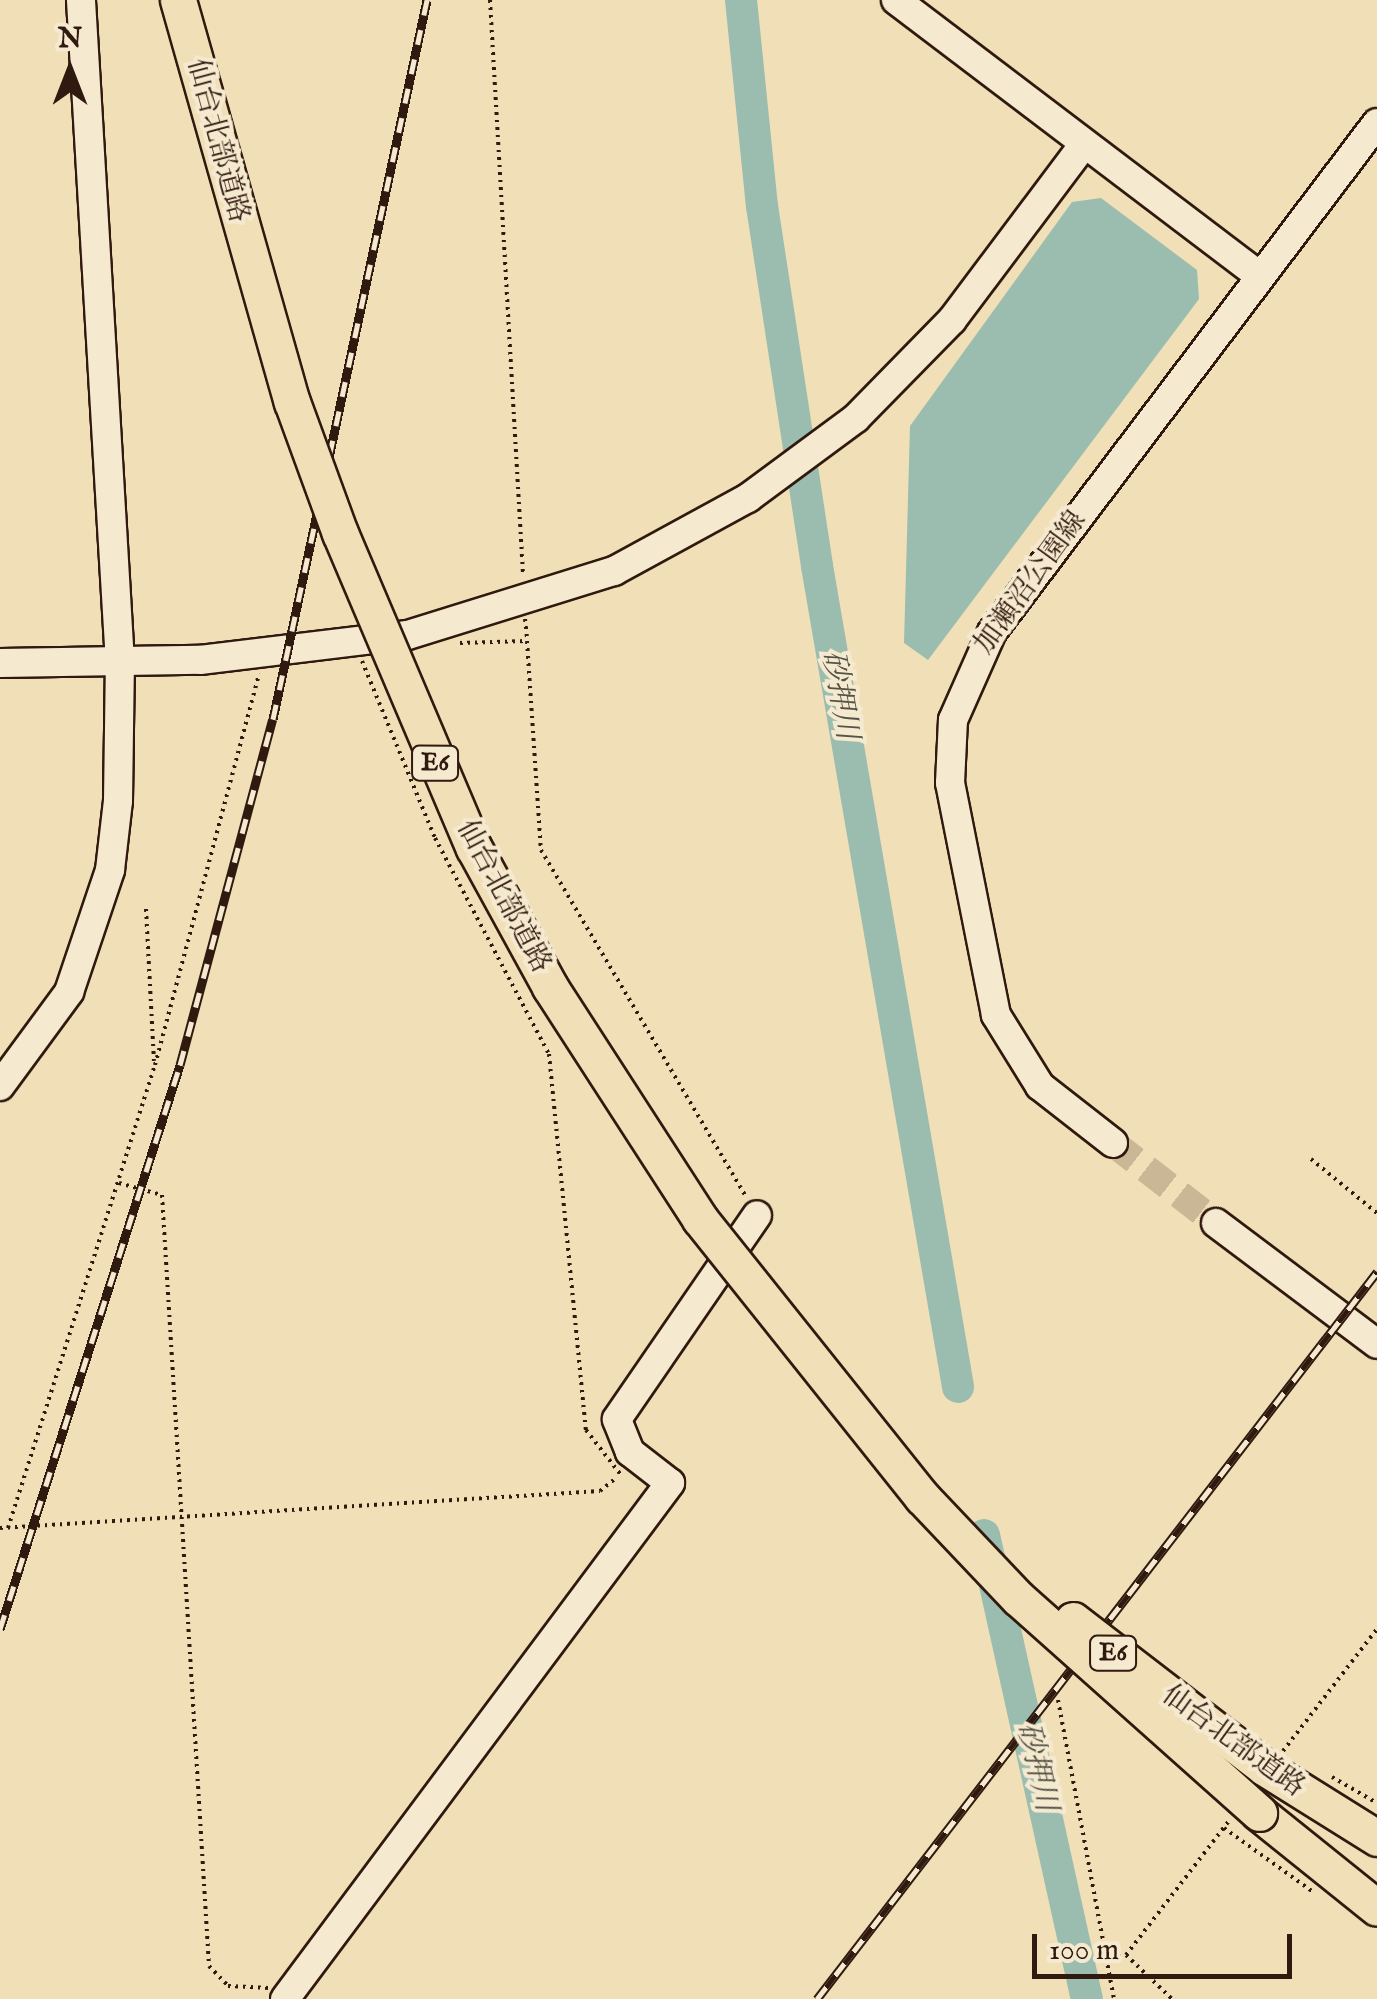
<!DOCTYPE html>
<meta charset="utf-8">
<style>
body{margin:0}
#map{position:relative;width:1377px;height:1999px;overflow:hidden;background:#f0dfb7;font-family:"IM FELL English","Noto Serif JP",serif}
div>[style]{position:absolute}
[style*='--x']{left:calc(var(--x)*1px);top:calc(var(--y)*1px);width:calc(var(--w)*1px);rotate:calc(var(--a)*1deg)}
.water>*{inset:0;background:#9abdaf}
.river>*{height:32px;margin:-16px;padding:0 16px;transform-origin:16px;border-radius:16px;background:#9abdaf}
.secondary-tunnel>*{height:28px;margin-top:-14px;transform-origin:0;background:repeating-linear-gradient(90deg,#cab795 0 28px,transparent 0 42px)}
.path>*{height:4px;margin-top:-2px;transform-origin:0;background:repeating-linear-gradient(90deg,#30190e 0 2.5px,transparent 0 7.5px)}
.roads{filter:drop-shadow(2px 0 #30190e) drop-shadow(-2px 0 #30190e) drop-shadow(0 2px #30190e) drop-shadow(0 -2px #30190e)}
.secondary>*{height:28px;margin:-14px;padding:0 14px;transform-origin:14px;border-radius:14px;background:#f5ead0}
.highway>*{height:35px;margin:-17.5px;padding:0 17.5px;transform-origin:17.5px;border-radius:17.5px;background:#f0dfb7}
.rail>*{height:9px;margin-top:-4.5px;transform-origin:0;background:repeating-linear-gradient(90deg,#f5ead0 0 15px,#30190e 0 30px);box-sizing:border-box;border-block:2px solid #30190e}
.bridges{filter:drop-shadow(2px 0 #30190e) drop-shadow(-2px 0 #30190e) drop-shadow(0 2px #30190e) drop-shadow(0 -2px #30190e)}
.highway-bridge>*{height:35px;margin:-17.5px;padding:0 17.5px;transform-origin:17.5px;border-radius:17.5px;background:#f0dfb7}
span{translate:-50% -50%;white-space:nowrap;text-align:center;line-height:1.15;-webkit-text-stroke:8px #f5ead0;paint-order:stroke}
.shield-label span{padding:2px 8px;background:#f5ead0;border:2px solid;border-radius:8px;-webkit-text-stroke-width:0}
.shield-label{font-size:25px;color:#30190e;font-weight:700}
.street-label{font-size:28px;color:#30190e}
.water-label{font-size:30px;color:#555246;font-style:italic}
.north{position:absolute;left:20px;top:20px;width:100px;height:100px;-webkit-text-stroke:8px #f5ead0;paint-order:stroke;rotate:0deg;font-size:28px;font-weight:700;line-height:40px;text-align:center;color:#30190e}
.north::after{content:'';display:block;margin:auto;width:35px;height:45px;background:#30190e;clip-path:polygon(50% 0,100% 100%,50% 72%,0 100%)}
.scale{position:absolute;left:1032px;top:1934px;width:260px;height:45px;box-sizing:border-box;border:5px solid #30190e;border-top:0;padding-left:12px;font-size:30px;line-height:35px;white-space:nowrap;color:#30190e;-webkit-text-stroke:8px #f5ead0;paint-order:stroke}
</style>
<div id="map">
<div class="water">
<div style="clip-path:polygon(1101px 198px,1197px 270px,1199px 299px,928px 660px,904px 643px,910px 426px,1072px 202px)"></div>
</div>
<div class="river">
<div style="--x:741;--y:0;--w:207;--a:84.2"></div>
<div style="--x:762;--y:206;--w:364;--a:81.3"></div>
<div style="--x:817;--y:566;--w:833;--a:80.25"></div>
<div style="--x:984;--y:1535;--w:475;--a:77.5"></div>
</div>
<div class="secondary-tunnel">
<div style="--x:1113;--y:1143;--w:130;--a:37.8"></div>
</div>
<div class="path">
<div style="--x:490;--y:0;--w:575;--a:86.71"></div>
<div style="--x:525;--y:619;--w:20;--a:84"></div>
<div style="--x:460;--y:643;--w:67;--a:-1.7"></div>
<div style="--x:527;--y:641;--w:209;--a:86.2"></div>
<div style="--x:541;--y:850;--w:404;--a:59.4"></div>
<div style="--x:362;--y:661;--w:191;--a:67.6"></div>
<div style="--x:435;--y:838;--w:244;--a:62.2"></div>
<div style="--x:549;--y:1054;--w:378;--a:84.4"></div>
<div style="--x:586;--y:1430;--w:57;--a:52.1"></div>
<div style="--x:146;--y:909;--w:152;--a:87"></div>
<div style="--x:1311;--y:1159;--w:85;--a:39.3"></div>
<div style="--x:119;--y:1183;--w:45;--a:15.6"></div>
<div style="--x:162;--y:1195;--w:772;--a:86.51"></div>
<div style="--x:209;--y:1966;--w:28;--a:46"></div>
<div style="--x:228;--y:1986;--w:41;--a:2.8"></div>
<div style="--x:0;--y:1528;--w:601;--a:-3.53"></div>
<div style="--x:600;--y:1491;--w:19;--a:-39"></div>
<div style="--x:8;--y:1528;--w:486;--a:-72.4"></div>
<div style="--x:155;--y:1065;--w:405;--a:-75.1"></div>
<div style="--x:1058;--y:1700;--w:304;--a:79.4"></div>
<div style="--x:1283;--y:1751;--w:154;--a:-52.4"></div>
<div style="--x:1332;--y:1777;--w:52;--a:30"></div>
<div style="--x:1224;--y:1828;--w:110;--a:35.7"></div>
<div style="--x:1126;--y:1955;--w:64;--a:43.7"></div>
<div style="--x:1104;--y:1960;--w:23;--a:-13"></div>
<div style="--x:1126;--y:1955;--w:168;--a:-52.5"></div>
</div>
<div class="roads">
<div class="secondary">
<div style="--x:896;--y:0;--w:456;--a:37.2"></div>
<div style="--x:0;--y:663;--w:200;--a:-0.9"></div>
<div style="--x:200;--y:660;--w:209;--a:-6.9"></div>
<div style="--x:408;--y:635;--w:216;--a:-17.3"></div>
<div style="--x:614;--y:571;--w:153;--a:-28.6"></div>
<div style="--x:748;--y:498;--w:134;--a:-36.5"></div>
<div style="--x:856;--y:418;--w:137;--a:-45.6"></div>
<div style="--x:952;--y:320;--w:220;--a:-53.1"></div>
<div style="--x:0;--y:1086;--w:117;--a:-53.7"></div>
<div style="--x:69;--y:992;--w:129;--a:-71.4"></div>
<div style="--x:110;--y:870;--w:69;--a:-83.4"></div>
<div style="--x:118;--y:801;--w:138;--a:-89.2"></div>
<div style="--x:120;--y:663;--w:664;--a:-93.37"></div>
<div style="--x:1113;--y:1143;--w:93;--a:-142"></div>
<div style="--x:1040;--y:1086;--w:84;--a:-121.8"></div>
<div style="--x:996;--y:1015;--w:237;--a:-101.2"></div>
<div style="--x:950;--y:783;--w:63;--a:-87.3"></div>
<div style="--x:953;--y:720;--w:96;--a:-66.1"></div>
<div style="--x:992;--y:632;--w:638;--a:-52.9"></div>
<div style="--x:1216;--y:1223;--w:201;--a:36.9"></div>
<div style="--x:285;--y:1999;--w:644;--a:-53.27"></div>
<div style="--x:670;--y:1483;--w:51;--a:-142.2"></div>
<div style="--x:630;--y:1452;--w:35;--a:-112"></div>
<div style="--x:617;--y:1419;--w:247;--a:-55.5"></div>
</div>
<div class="highway">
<div style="--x:1259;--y:1813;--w:151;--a:38.8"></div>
</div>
</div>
<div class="rail">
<div style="--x:0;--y:1629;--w:592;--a:-72.3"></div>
<div style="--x:180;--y:1065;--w:358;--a:-75"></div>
<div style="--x:273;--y:719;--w:735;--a:-77.91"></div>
<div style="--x:817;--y:1999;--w:918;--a:-52.39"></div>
</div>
<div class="bridges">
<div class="highway-bridge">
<div style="--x:178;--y:0;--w:418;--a:74.2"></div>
<div style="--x:292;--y:402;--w:140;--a:69.9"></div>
<div style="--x:340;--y:533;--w:342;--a:67"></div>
<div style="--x:474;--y:848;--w:158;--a:61.3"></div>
<div style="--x:550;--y:987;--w:276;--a:57.1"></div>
<div style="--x:700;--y:1219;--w:356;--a:51.4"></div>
<div style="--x:922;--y:1497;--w:139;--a:46.5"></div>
<div style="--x:1018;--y:1598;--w:323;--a:41.7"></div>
<div style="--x:1073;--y:1620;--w:242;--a:37.6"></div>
<div style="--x:1265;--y:1768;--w:132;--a:32"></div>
</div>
</div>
<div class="shield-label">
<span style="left:435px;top:763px">E6</span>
<span style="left:1113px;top:1653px">E6</span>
</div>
<div class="street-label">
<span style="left:217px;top:141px;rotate:75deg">仙台北部道路</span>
<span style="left:1031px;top:583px;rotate:-54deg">加瀬沼公園線</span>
<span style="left:503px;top:897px;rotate:62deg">仙台北部道路</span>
<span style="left:1233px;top:1742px;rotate:36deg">仙台北部道路</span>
</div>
<div class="water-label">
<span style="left:839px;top:695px;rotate:80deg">砂押川</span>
<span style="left:1036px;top:1767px;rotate:77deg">砂押川</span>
</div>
<div class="north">N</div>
<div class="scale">100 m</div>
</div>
